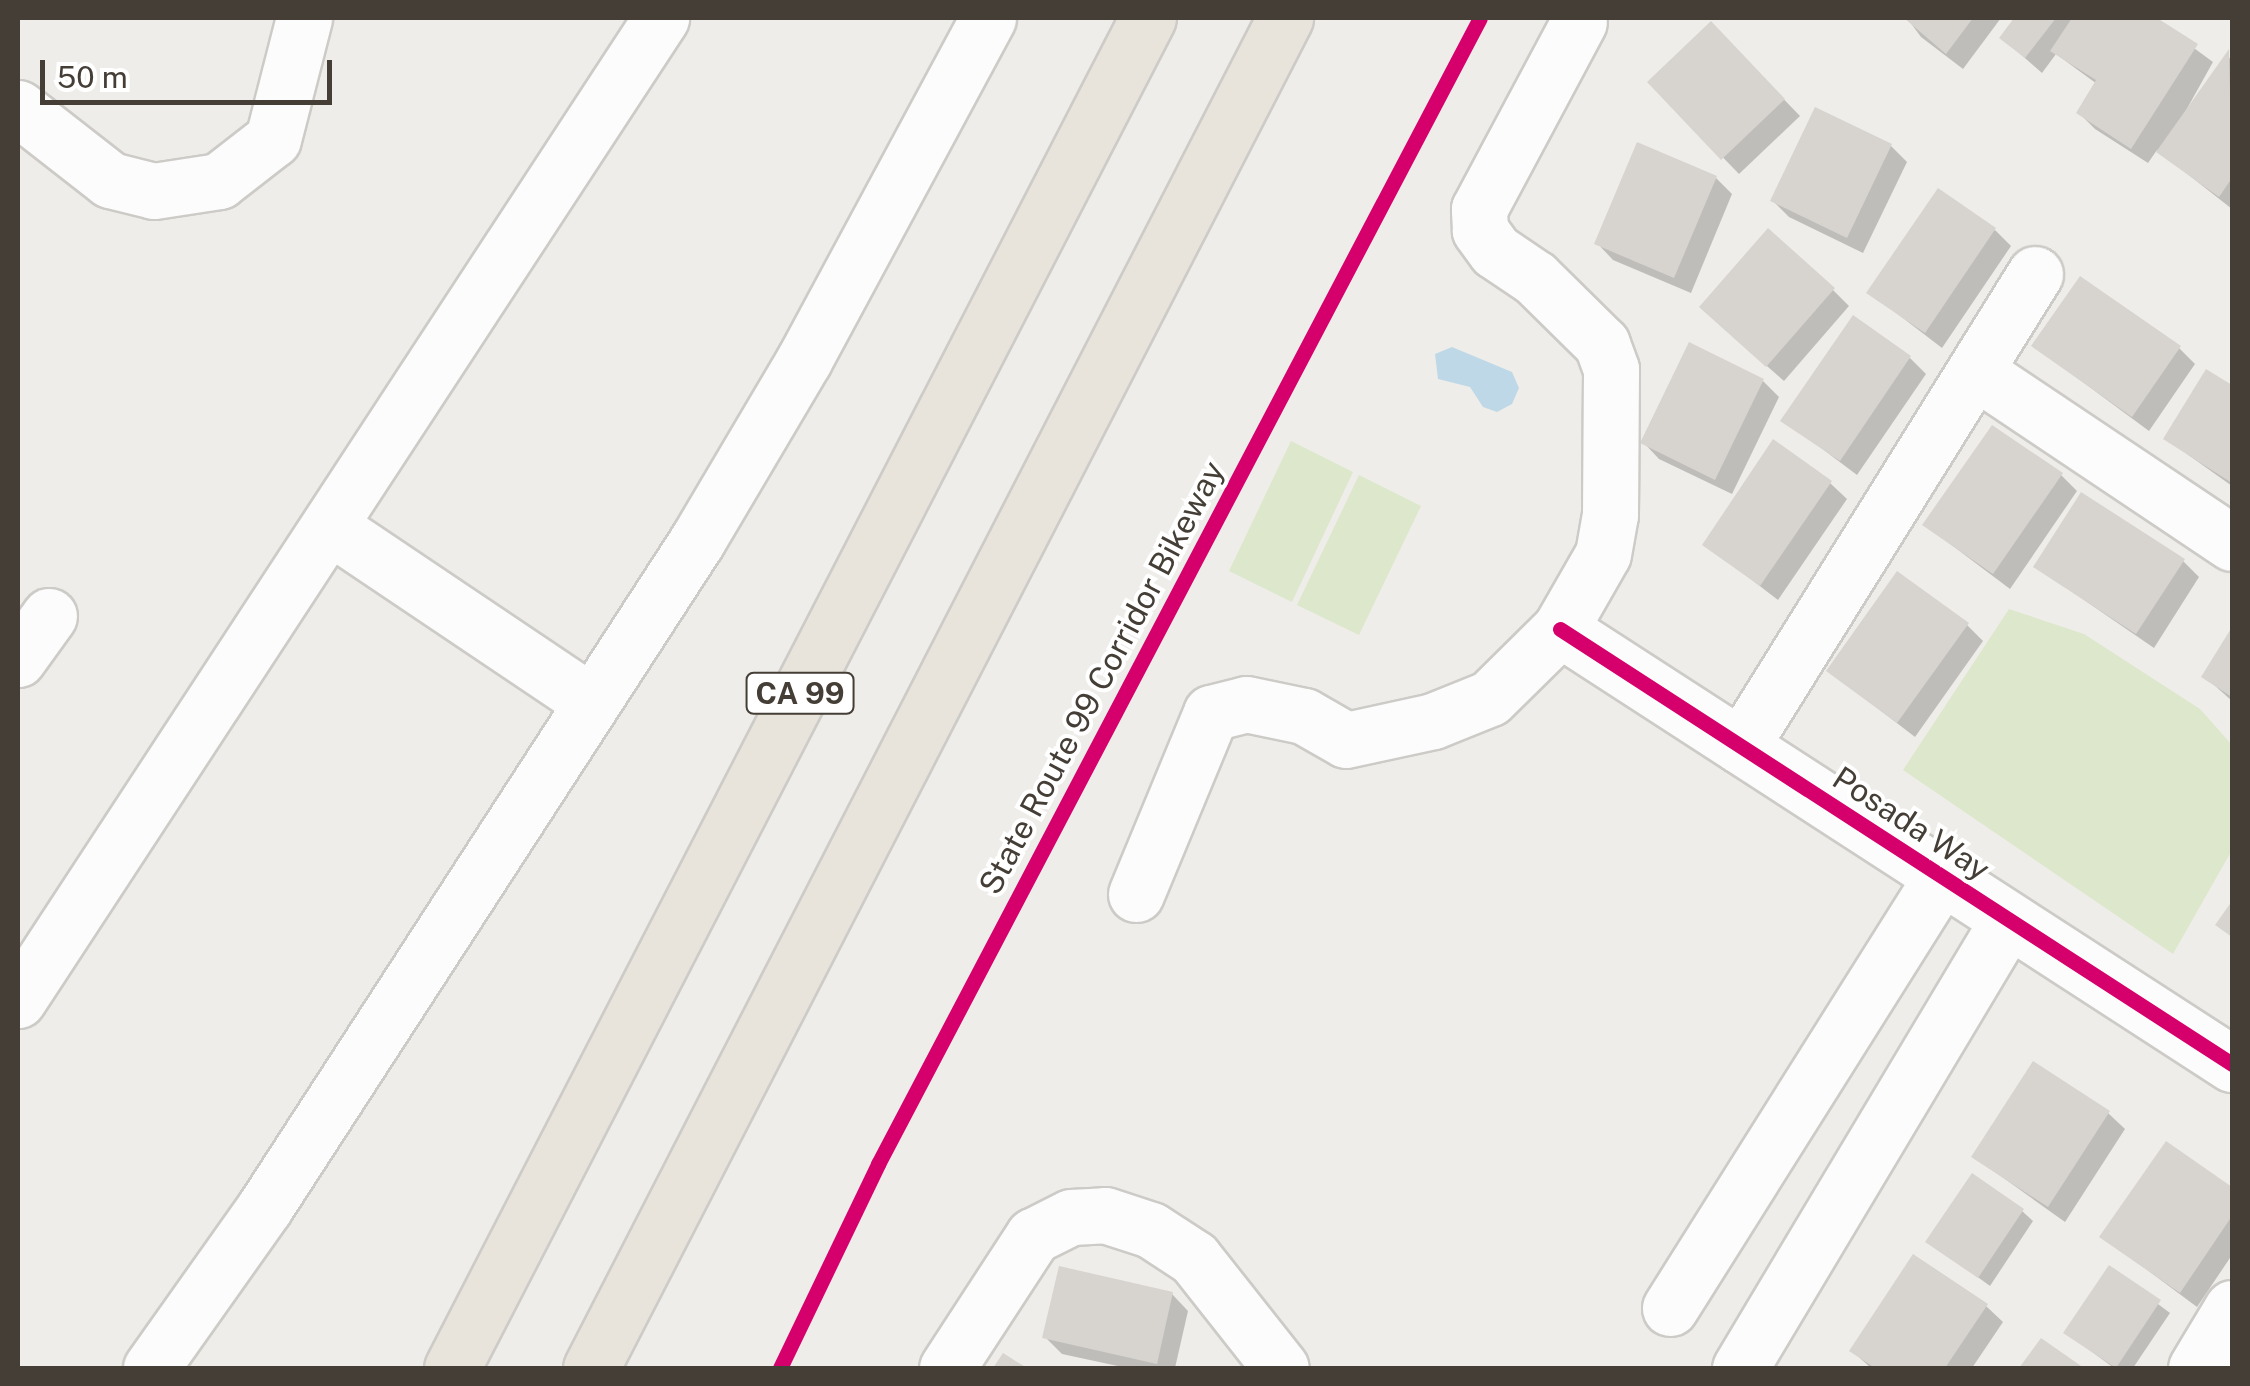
<!DOCTYPE html>
<style>
body{margin:0}
#map{position:relative;width:2250px;height:1386px;overflow:hidden;background:#efede9;font-family:"Public Sans",sans-serif}
div>[style]{position:absolute}
[style*='--x']{left:calc(var(--x)*1px);top:calc(var(--y)*1px);width:calc(var(--w)*1px);rotate:calc(var(--a)*1deg)}
.green>*{inset:0;background:#dce7cb}
.water>*{inset:0;background:#bed8e8}
.shadow>*{inset:0;background:#0003}
.building>*{inset:0;background:#d7d4d0}
.roads{filter:drop-shadow(2px 0 #cdcbc7) drop-shadow(-2px 0 #cdcbc7) drop-shadow(0 2px #cdcbc7) drop-shadow(0 -2px #cdcbc7)}
.minor>*{height:55px;margin:-27.5px;padding:0 27.5px;transform-origin:27.5px;border-radius:27.5px;background:#fdfcfc}
.highway>*{height:55px;margin:-27.5px;padding:0 27.5px;transform-origin:27.5px;border-radius:27.5px;background:#e9e4db}
.cycleway>*{height:15px;margin:-7.5px;padding:0 7.5px;transform-origin:7.5px;border-radius:7.5px;background:#d6006c}
span{translate:-50% -50%;white-space:nowrap;text-align:center;line-height:1.15;-webkit-text-stroke:8px #fff;paint-order:stroke}
.shield-label span{padding:2px 8px;background:#fff;border:2px solid;border-radius:8px;-webkit-text-stroke-width:0}
.shield-label{font-size:30px;color:#443e36;font-weight:700}
.street-label{font-size:32px;color:#443e36}
.frame{position:absolute;inset:0;border:20px solid #443e36;pointer-events:none}
.scale{position:absolute;left:40px;top:60px;width:292px;height:45px;box-sizing:border-box;border:5px solid #443e36;border-top:0;padding-left:12px;font-size:30px;line-height:35px;white-space:nowrap;color:#443e36;-webkit-text-stroke:8px #fff;paint-order:stroke}
</style>
<div id="map">
<div class="green">
<div style="clip-path:polygon(1291px 441px,1353px 472px,1292px 602px,1229px 571px)"></div>
<div style="clip-path:polygon(1359px 475px,1421px 506px,1359px 635px,1297px 605px)"></div>
<div style="clip-path:polygon(2009px 609px,2084px 634px,2200px 709px,2232px 745px,2232px 850px,2173px 954px,1903px 770px)"></div>
</div>
<div class="water">
<div style="clip-path:polygon(1452px 347px,1512px 372px,1519px 388px,1512px 404px,1497px 412px,1483px 407px,1470px 387px,1438px 379px,1435px 354px)"></div>
</div>
<div class="shadow">
<div style="clip-path:polygon(1907px 18px,2001px 18px,1963px 69px,1921px 37px)"></div>
<div style="clip-path:polygon(2009px 18px,2153px 18px,2213px 62px,2179px 123px,2232px 55px,2232px 209px,2157px 150px,2148px 163px,2095px 129px,2079px 113px,2097px 84px,2056px 54px,2042px 73px,2002px 38px,2014px 21px)"></div>
<div style="clip-path:polygon(1711px 24px,1800px 116px,1739px 174px,1651px 83px)"></div>
<div style="clip-path:polygon(1891px 146px,1907px 162px,1863px 253px,1789px 217px,1773px 201px)"></div>
<div style="clip-path:polygon(1716px 178px,1732px 194px,1691px 293px,1613px 260px,1597px 243px)"></div>
<div style="clip-path:polygon(1995px 230px,2011px 246px,1942px 348px,1869px 292px)"></div>
<div style="clip-path:polygon(1833px 290px,1849px 306px,1784px 381px,1718px 323px)"></div>
<div style="clip-path:polygon(2034px 346px,2179px 348px,2195px 364px,2149px 431px)"></div>
<div style="clip-path:polygon(1910px 358px,1926px 374px,1857px 475px,1784px 420px)"></div>
<div style="clip-path:polygon(2207px 372px,2232px 388px,2232px 486px,2166px 439px)"></div>
<div style="clip-path:polygon(1763px 381px,1779px 397px,1732px 494px,1659px 459px,1643px 442px)"></div>
<div style="clip-path:polygon(2061px 475px,2077px 491px,2010px 589px,1925px 525px)"></div>
<div style="clip-path:polygon(1830px 483px,1847px 499px,1778px 600px,1705px 544px)"></div>
<div style="clip-path:polygon(2183px 561px,2199px 577px,2154px 648px,2036px 567px)"></div>
<div style="clip-path:polygon(1967px 625px,1983px 641px,1915px 737px,1829px 671px)"></div>
<div style="clip-path:polygon(2232px 632px,2232px 701px,2204px 676px)"></div>
<div style="clip-path:polygon(2108px 1113px,2125px 1129px,2065px 1222px,1974px 1157px)"></div>
<div style="clip-path:polygon(2167px 1144px,2232px 1190px,2232px 1255px,2197px 1307px,2103px 1237px)"></div>
<div style="clip-path:polygon(2022px 1211px,2033px 1221px,1990px 1286px,1928px 1241px)"></div>
<div style="clip-path:polygon(2110px 1268px,2170px 1313px,2133px 1368px,2114px 1368px,2066px 1333px)"></div>
<div style="clip-path:polygon(1172px 1294px,1188px 1311px,1175px 1368px,1127px 1368px,1062px 1354px,1045px 1337px)"></div>
<div style="clip-path:polygon(1986px 1306px,2003px 1322px,1972px 1368px,1871px 1368px,1852px 1351px)"></div>
</div>
<div class="building">
<div style="clip-path:polygon(1904px 18px,1973px 18px,1946px 54px)"></div>
<div style="clip-path:polygon(2014px 18px,2056px 18px,2025px 58px,1999px 38px)"></div>
<div style="clip-path:polygon(2072px 18px,2157px 18px,2198px 44px,2131px 149px,2076px 113px,2096px 80px,2050px 51px)"></div>
<div style="clip-path:polygon(1711px 21px,1785px 99px,1721px 160px,1647px 82px)"></div>
<div style="clip-path:polygon(2229px 49px,2232px 178px,2219px 197px,2156px 152px)"></div>
<div style="clip-path:polygon(1815px 107px,1892px 144px,1847px 238px,1770px 201px)"></div>
<div style="clip-path:polygon(1637px 142px,1717px 176px,1674px 278px,1594px 244px)"></div>
<div style="clip-path:polygon(1938px 188px,1996px 228px,1925px 333px,1866px 293px)"></div>
<div style="clip-path:polygon(1768px 228px,1835px 288px,1766px 367px,1699px 307px)"></div>
<div style="clip-path:polygon(2080px 276px,2181px 346px,2132px 417px,2031px 346px)"></div>
<div style="clip-path:polygon(1853px 315px,1911px 356px,1840px 461px,1780px 421px)"></div>
<div style="clip-path:polygon(1689px 342px,1764px 379px,1715px 480px,1640px 443px)"></div>
<div style="clip-path:polygon(2206px 369px,2232px 385px,2232px 483px,2163px 439px)"></div>
<div style="clip-path:polygon(1992px 425px,2063px 473px,1993px 574px,1922px 525px)"></div>
<div style="clip-path:polygon(1773px 439px,1832px 481px,1760px 586px,1702px 545px)"></div>
<div style="clip-path:polygon(2081px 492px,2185px 559px,2136px 634px,2033px 567px)"></div>
<div style="clip-path:polygon(1897px 571px,1969px 623px,1897px 723px,1826px 671px)"></div>
<div style="clip-path:polygon(2232px 627px,2232px 697px,2201px 677px)"></div>
<div style="clip-path:polygon(2232px 901px,2232px 937px,2215px 925px)"></div>
<div style="clip-path:polygon(2033px 1061px,2110px 1111px,2048px 1207px,1971px 1157px)"></div>
<div style="clip-path:polygon(2166px 1141px,2232px 1187px,2232px 1216px,2180px 1293px,2099px 1237px)"></div>
<div style="clip-path:polygon(1972px 1173px,2024px 1209px,1978px 1278px,1925px 1242px)"></div>
<div style="clip-path:polygon(1913px 1254px,1988px 1304px,1945px 1368px,1875px 1368px,1849px 1351px)"></div>
<div style="clip-path:polygon(2109px 1265px,2161px 1300px,2116px 1368px,2063px 1333px)"></div>
<div style="clip-path:polygon(1059px 1266px,1173px 1292px,1157px 1364px,1042px 1338px)"></div>
<div style="clip-path:polygon(2041px 1338px,2084px 1368px,2019px 1368px)"></div>
<div style="clip-path:polygon(1003px 1353px,1027px 1368px,993px 1368px)"></div>
</div>
<div class="roads">
<div class="minor">
<div style="--x:18;--y:108;--w:117;--a:38"></div>
<div style="--x:110;--y:180;--w:45;--a:14"></div>
<div style="--x:154;--y:191;--w:66;--a:-8.7"></div>
<div style="--x:219;--y:181;--w:68;--a:-37.9"></div>
<div style="--x:273;--y:139;--w:125;--a:-75.6"></div>
<div style="--x:1975;--y:371;--w:309;--a:33.8"></div>
<div style="--x:329;--y:526;--w:313;--a:33.9"></div>
<div style="--x:1560;--y:629;--w:801;--a:32.92"></div>
<div style="--x:18;--y:659;--w:53;--a:-54.2"></div>
<div style="--x:1741;--y:746;--w:556;--a:-58.08"></div>
<div style="--x:1136;--y:894;--w:196;--a:-67.5"></div>
<div style="--x:1211;--y:713;--w:36;--a:-14"></div>
<div style="--x:1246;--y:704;--w:59;--a:11.7"></div>
<div style="--x:1304;--y:716;--w:48;--a:29.7"></div>
<div style="--x:1346;--y:740;--w:89;--a:-12.3"></div>
<div style="--x:1433;--y:721;--w:61;--a:-22"></div>
<div style="--x:1490;--y:698;--w:98;--a:-44.6"></div>
<div style="--x:1560;--y:629;--w:86;--a:-60.2"></div>
<div style="--x:1603;--y:554;--w:40;--a:-80"></div>
<div style="--x:1610;--y:515;--w:146;--a:-89.6"></div>
<div style="--x:1611;--y:369;--w:27;--a:-110"></div>
<div style="--x:1602;--y:344;--w:94;--a:-135.4"></div>
<div style="--x:1535;--y:278;--w:48;--a:-146"></div>
<div style="--x:1495;--y:251;--w:26;--a:-126"></div>
<div style="--x:1480;--y:230;--w:21;--a:-93"></div>
<div style="--x:1479;--y:209;--w:212;--a:-61.9"></div>
<div style="--x:18;--y:1000;--w:1174;--a:-56.78"></div>
<div style="--x:1670;--y:1308;--w:510;--a:-57.8"></div>
<div style="--x:151;--y:1368;--w:197;--a:-54.7"></div>
<div style="--x:265;--y:1207;--w:794;--a:-57.03"></div>
<div style="--x:697;--y:541;--w:210;--a:-59.4"></div>
<div style="--x:804;--y:360;--w:388;--a:-61.7"></div>
<div style="--x:947;--y:1368;--w:158;--a:-56.9"></div>
<div style="--x:1033;--y:1236;--w:42;--a:-26.6"></div>
<div style="--x:1071;--y:1217;--w:34;--a:-3"></div>
<div style="--x:1105;--y:1215;--w:48;--a:18.1"></div>
<div style="--x:1151;--y:1230;--w:51;--a:33.1"></div>
<div style="--x:1194;--y:1258;--w:140;--a:51.7"></div>
<div style="--x:1740;--y:1368;--w:522;--a:-59.11"></div>
<div style="--x:2196;--y:1368;--w:70;--a:-59"></div>
</div>
<div class="highway">
<div style="--x:452;--y:1368;--w:1519;--a:-62.73"></div>
<div style="--x:591;--y:1368;--w:1518;--a:-62.79"></div>
</div>
</div>
<div class="cycleway">
<div style="--x:1560;--y:629;--w:801;--a:32.92"></div>
<div style="--x:780;--y:1368;--w:226;--a:-64.3"></div>
<div style="--x:878;--y:1164;--w:1294;--a:-62.29"></div>
</div>
<div class="shield-label">
<span style="left:800px;top:693px">CA 99</span>
</div>
<div class="street-label">
<span style="left:1102px;top:678px;rotate:-62deg">State Route 99 Corridor Bikeway</span>
<span style="left:1911px;top:824px;rotate:33deg">Posada Way</span>
</div>
<div class="frame"></div>
<div class="scale">50 m</div>
</div>
